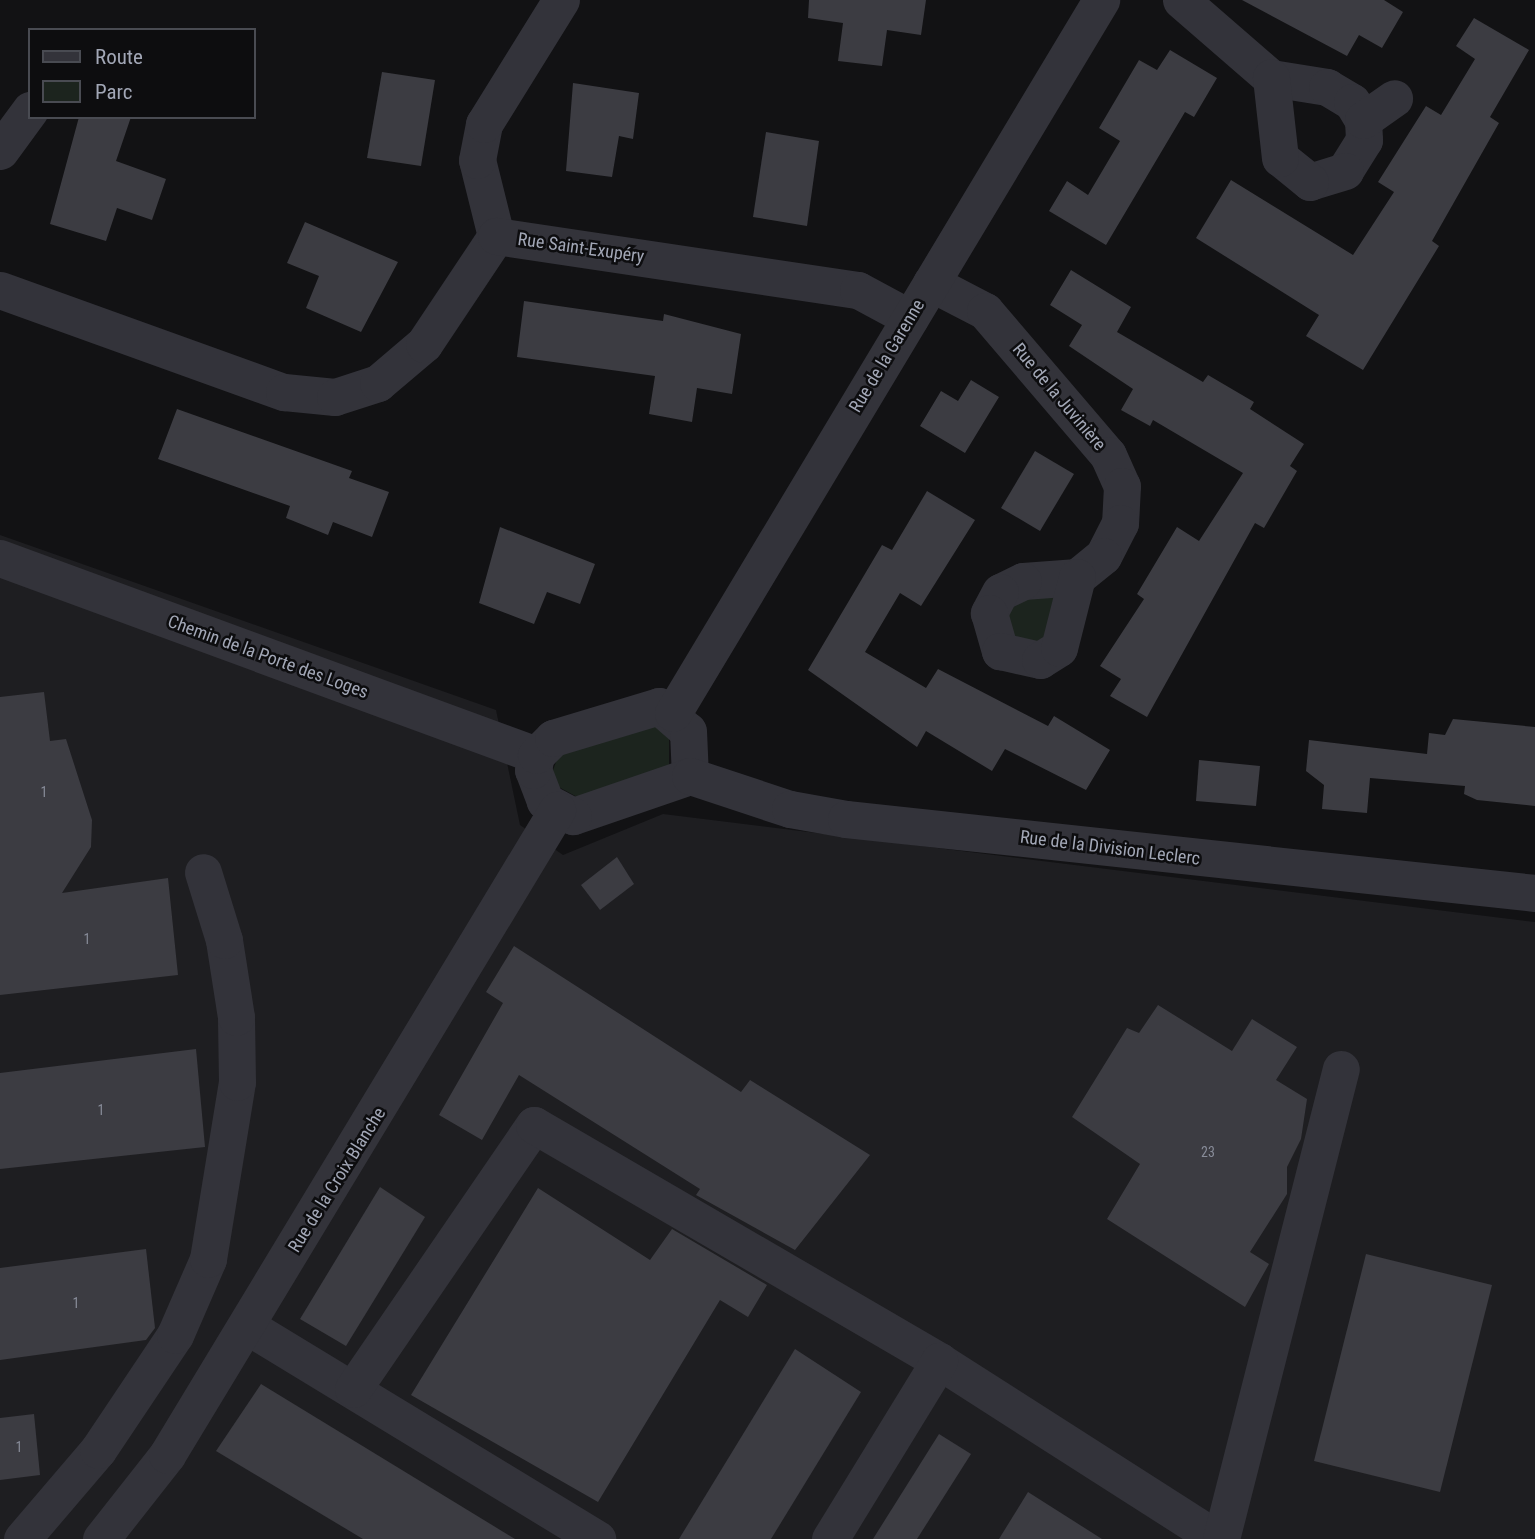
<!DOCTYPE html>
<meta charset="utf-8">
<style>
body{margin:0}
#map{position:relative;width:1535px;height:1539px;overflow:hidden;background:#121214;font-family:"Roboto Condensed",sans-serif}
div>[style]{position:absolute}
[style*='--x']{left:calc(var(--x)*1px);top:calc(var(--y)*1px);width:calc(var(--w)*1px);rotate:calc(var(--a)*1deg)}
.built>*{inset:0;background:#1e1e21}
.green>*{inset:0;background:#1c241e}
.building>*{inset:0;background:#3c3c42}
.minor>*{height:37px;margin:-18.5px;padding:0 18.5px;transform-origin:18.5px;border-radius:18.5px;background:#33333a}
span{translate:-50% -50%;white-space:nowrap;text-align:center;line-height:1.15;-webkit-text-stroke:5px #0d0d0f;paint-order:stroke}
.number-label{font-size:14px;color:#888c99}
.number-label span{-webkit-text-stroke-width:0}
.street-label{font-size:18px;color:#a2a7b6}
.legend{position:absolute;left:28px;top:28px;width:228px;height:91px;box-sizing:border-box;background:#0d0d0f;border:2px solid #494b52;margin:0;padding:9px 12px;list-style:none;font-size:21px;color:#a2a7b6}
.legend li{display:flex;align-items:center;gap:14px;height:35px}
.legend b{width:35px;border:2px solid #494b52}
</style>
<div id="map">
<div class="built">
<div style="clip-path:polygon(0 535px,496px 710px,520px 825px,563px 855px,663px 814px,1535px 922px,1535px 1539px,0 1539px)"></div>
</div>
<div class="green">
<div style="clip-path:polygon(1062px 591px,1056px 631px,1031px 646px,1007px 632px,1007px 608px,1014px 599px)"></div>
<div style="clip-path:polygon(654px 725px,669px 734px,669px 767px,579px 798px,557px 786px,553px 770px,559px 754px)"></div>
</div>
<div class="building">
<div style="clip-path:polygon(809px 0,926px 0,921px 35px,887px 30px,882px 66px,838px 61px,843px 23px,808px 18px)"></div>
<div style="clip-path:polygon(1242px 0,1384px 0,1403px 12px,1382px 48px,1359px 35px,1347px 56px)"></div>
<div style="clip-path:polygon(1474px 18px,1529px 50px,1490px 117px,1499px 123px,1432px 241px,1439px 246px,1363px 370px,1306px 336px,1319px 315px,1196px 238px,1231px 180px,1353px 255px,1394px 192px,1378px 182px,1426px 106px,1441px 115px,1475px 59px,1456px 46px)"></div>
<div style="clip-path:polygon(1170px 50px,1217px 78px,1194px 117px,1185px 112px,1106px 245px,1049px 211px,1067px 181px,1088px 195px,1120px 141px,1099px 128px,1139px 60px,1157px 70px)"></div>
<div style="clip-path:polygon(382px 72px,435px 80px,421px 166px,367px 158px)"></div>
<div style="clip-path:polygon(573px 83px,639px 93px,633px 139px,619px 136px,612px 177px,566px 171px)"></div>
<div style="clip-path:polygon(79px 117px,131px 117px,116px 161px,166px 179px,152px 220px,117px 208px,106px 241px,50px 224px)"></div>
<div style="clip-path:polygon(766px 132px,819px 141px,807px 226px,753px 217px)"></div>
<div style="clip-path:polygon(305px 222px,398px 262px,361px 332px,306px 308px,319px 276px,287px 263px)"></div>
<div style="clip-path:polygon(1071px 270px,1131px 307px,1117px 332px,1203px 382px,1208px 375px,1254px 402px,1250px 409px,1304px 444px,1290px 466px,1297px 471px,1264px 528px,1255px 523px,1147px 717px,1110px 696px,1121px 679px,1100px 666px,1144px 599px,1137px 594px,1177px 527px,1199px 541px,1243px 473px,1153px 420px,1150px 426px,1121px 410px,1133px 389px,1069px 346px,1082px 325px,1050px 305px)"></div>
<div style="clip-path:polygon(524px 301px,663px 321px,664px 314px,741px 334px,732px 394px,697px 388px,692px 422px,649px 414px,655px 376px,517px 357px)"></div>
<div style="clip-path:polygon(971px 380px,999px 397px,965px 453px,920px 426px,941px 391px,958px 401px)"></div>
<div style="clip-path:polygon(177px 409px,352px 471px,349px 478px,389px 492px,372px 537px,333px 522px,328px 535px,286px 518px,290px 506px,158px 459px)"></div>
<div style="clip-path:polygon(1035px 451px,1074px 474px,1040px 531px,1001px 508px)"></div>
<div style="clip-path:polygon(927px 491px,975px 520px,921px 606px,900px 593px,865px 652px,926px 688px,938px 669px,1048px 726px,1054px 716px,1110px 750px,1086px 790px,1005px 749px,992px 771px,926px 731px,917px 747px,808px 670px,882px 545px,892px 550px)"></div>
<div style="clip-path:polygon(500px 527px,595px 564px,580px 604px,547px 592px,534px 624px,479px 603px)"></div>
<div style="clip-path:polygon(44px 692px,50px 741px,66px 739px,92px 820px,91px 847px,62px 893px,168px 878px,178px 975px,0 995px,0 697px)"></div>
<div style="clip-path:polygon(1453px 719px,1535px 727px,1535px 806px,1477px 800px,1464px 794px,1465px 786px,1370px 778px,1367px 813px,1322px 809px,1324px 785px,1306px 771px,1309px 740px,1427px 754px,1429px 733px,1445px 735px)"></div>
<div style="clip-path:polygon(1199px 760px,1260px 766px,1256px 806px,1196px 801px)"></div>
<div style="clip-path:polygon(617px 857px,634px 884px,600px 910px,581px 885px)"></div>
<div style="clip-path:polygon(514px 946px,741px 1092px,750px 1080px,870px 1155px,795px 1250px,696px 1195px,700px 1189px,519px 1075px,482px 1140px,439px 1115px,503px 1003px,486px 992px)"></div>
<div style="clip-path:polygon(1158px 1005px,1232px 1051px,1252px 1019px,1297px 1047px,1276px 1080px,1307px 1099px,1301px 1139px,1287px 1167px,1287px 1194px,1250px 1252px,1269px 1264px,1245px 1307px,1107px 1219px,1140px 1164px,1072px 1117px,1127px 1028px,1139px 1033px)"></div>
<div style="clip-path:polygon(196px 1049px,205px 1147px,0 1169px,0 1073px)"></div>
<div style="clip-path:polygon(380px 1187px,425px 1217px,346px 1346px,300px 1319px)"></div>
<div style="clip-path:polygon(538px 1188px,650px 1260px,672px 1229px,767px 1285px,748px 1317px,720px 1300px,598px 1502px,411px 1395px)"></div>
<div style="clip-path:polygon(146px 1249px,155px 1328px,146px 1340px,0 1360px,0 1268px)"></div>
<div style="clip-path:polygon(1366px 1254px,1492px 1285px,1440px 1492px,1314px 1461px)"></div>
<div style="clip-path:polygon(795px 1349px,861px 1392px,771px 1539px,679px 1539px)"></div>
<div style="clip-path:polygon(261px 1384px,515px 1539px,363px 1539px,216px 1451px)"></div>
<div style="clip-path:polygon(34px 1414px,40px 1475px,0 1480px,0 1418px)"></div>
<div style="clip-path:polygon(939px 1434px,971px 1454px,917px 1539px,873px 1539px)"></div>
<div style="clip-path:polygon(1028px 1492px,1102px 1539px,999px 1539px)"></div>
</div>
<div class="minor">
<div style="--x:1181;--y:0;--w:119;--a:40.9"></div>
<div style="--x:1271;--y:78;--w:57;--a:9.1"></div>
<div style="--x:1327;--y:87;--w:29;--a:31"></div>
<div style="--x:1352;--y:102;--w:21;--a:59"></div>
<div style="--x:1363;--y:120;--w:20;--a:87"></div>
<div style="--x:1364;--y:140;--w:36;--a:122"></div>
<div style="--x:1345;--y:171;--w:37;--a:163"></div>
<div style="--x:1310;--y:182;--w:38;--a:-141"></div>
<div style="--x:1280;--y:158;--w:81;--a:-96.4"></div>
<div style="--x:1363;--y:120;--w:38;--a:-35"></div>
<div style="--x:0;--y:151;--w:51;--a:-53.8"></div>
<div style="--x:496;--y:236;--w:78;--a:-104"></div>
<div style="--x:477;--y:160;--w:37;--a:-79"></div>
<div style="--x:484;--y:124;--w:146;--a:-58.2"></div>
<div style="--x:931;--y:283;--w:61;--a:27.4"></div>
<div style="--x:985;--y:311;--w:189;--a:49.5"></div>
<div style="--x:1108;--y:455;--w:34;--a:66"></div>
<div style="--x:1122;--y:486;--w:37;--a:93"></div>
<div style="--x:1120;--y:523;--w:37;--a:117"></div>
<div style="--x:1103;--y:556;--w:33;--a:141"></div>
<div style="--x:1077;--y:577;--w:54;--a:175.8"></div>
<div style="--x:1023;--y:581;--w:25;--a:154"></div>
<div style="--x:1000;--y:592;--w:24;--a:118"></div>
<div style="--x:989;--y:613;--w:40;--a:74"></div>
<div style="--x:1000;--y:651;--w:41;--a:12.7"></div>
<div style="--x:1040;--y:660;--w:22;--a:-32"></div>
<div style="--x:1059;--y:648;--w:73;--a:-75.8"></div>
<div style="--x:0;--y:290;--w:302;--a:19.8"></div>
<div style="--x:284;--y:392;--w:51;--a:5.6"></div>
<div style="--x:335;--y:397;--w:45;--a:-18"></div>
<div style="--x:378;--y:383;--w:60;--a:-40.3"></div>
<div style="--x:424;--y:344;--w:130;--a:-56.3"></div>
<div style="--x:496;--y:236;--w:366;--a:8.5"></div>
<div style="--x:858;--y:290;--w:59;--a:28.3"></div>
<div style="--x:0;--y:558;--w:571;--a:20.18"></div>
<div style="--x:659;--y:706;--w:38;--a:41"></div>
<div style="--x:688;--y:731;--w:45;--a:87.5"></div>
<div style="--x:690;--y:776;--w:124;--a:161.1"></div>
<div style="--x:573;--y:816;--w:32;--a:-152"></div>
<div style="--x:545;--y:801;--w:33;--a:-111"></div>
<div style="--x:533;--y:770;--w:15;--a:-79"></div>
<div style="--x:536;--y:755;--w:24;--a:-45"></div>
<div style="--x:553;--y:738;--w:111;--a:-16.8"></div>
<div style="--x:673;--y:713;--w:832;--a:-59.02"></div>
<div style="--x:690;--y:776;--w:105;--a:18.3"></div>
<div style="--x:790;--y:809;--w:57;--a:10.1"></div>
<div style="--x:846;--y:819;--w:693;--a:6.13"></div>
<div style="--x:247;--y:1326;--w:410;--a:31.3"></div>
<div style="--x:353;--y:1389;--w:320;--a:-55.6"></div>
<div style="--x:534;--y:1125;--w:469;--a:30.2"></div>
<div style="--x:939;--y:1361;--w:330;--a:32.6"></div>
<div style="--x:22;--y:1539;--w:117;--a:-49.5"></div>
<div style="--x:98;--y:1450;--w:138;--a:-56.2"></div>
<div style="--x:175;--y:1335;--w:83;--a:-66.5"></div>
<div style="--x:208;--y:1259;--w:179;--a:-80.7"></div>
<div style="--x:237;--y:1082;--w:65;--a:-90.9"></div>
<div style="--x:236;--y:1017;--w:78;--a:-98.9"></div>
<div style="--x:224;--y:940;--w:71;--a:-107.2"></div>
<div style="--x:101;--y:1539;--w:107;--a:-51.8"></div>
<div style="--x:167;--y:1455;--w:754;--a:-58.84"></div>
<div style="--x:830;--y:1539;--w:209;--a:-58.5"></div>
<div style="--x:1221;--y:1539;--w:485;--a:-75.7"></div>
</div>
<div class="number-label">
<span style="left:44px;top:792px">1</span>
<span style="left:87px;top:939px">1</span>
<span style="left:101px;top:1110px">1</span>
<span style="left:1208px;top:1152px">23</span>
<span style="left:76px;top:1303px">1</span>
<span style="left:19px;top:1447px">1</span>
</div>
<div class="street-label">
<span style="left:581px;top:248px;rotate:8deg">Rue Saint-Exupéry</span>
<span style="left:887px;top:356px;rotate:-59deg">Rue de la Garenne</span>
<span style="left:1059px;top:397px;rotate:50deg">Rue de la Juvinière</span>
<span style="left:268px;top:657px;rotate:20deg">Chemin de la Porte des Loges</span>
<span style="left:1110px;top:848px;rotate:7deg">Rue de la Division Leclerc</span>
<span style="left:337px;top:1180px;rotate:-58deg">Rue de la Croix Blanche</span>
</div>
<ul class="legend">
<li><b style="height:9px;background:#33333a"></b>Route</li>
<li><b style="height:19px;background:#1c241e"></b>Parc</li>
</ul>
</div>
